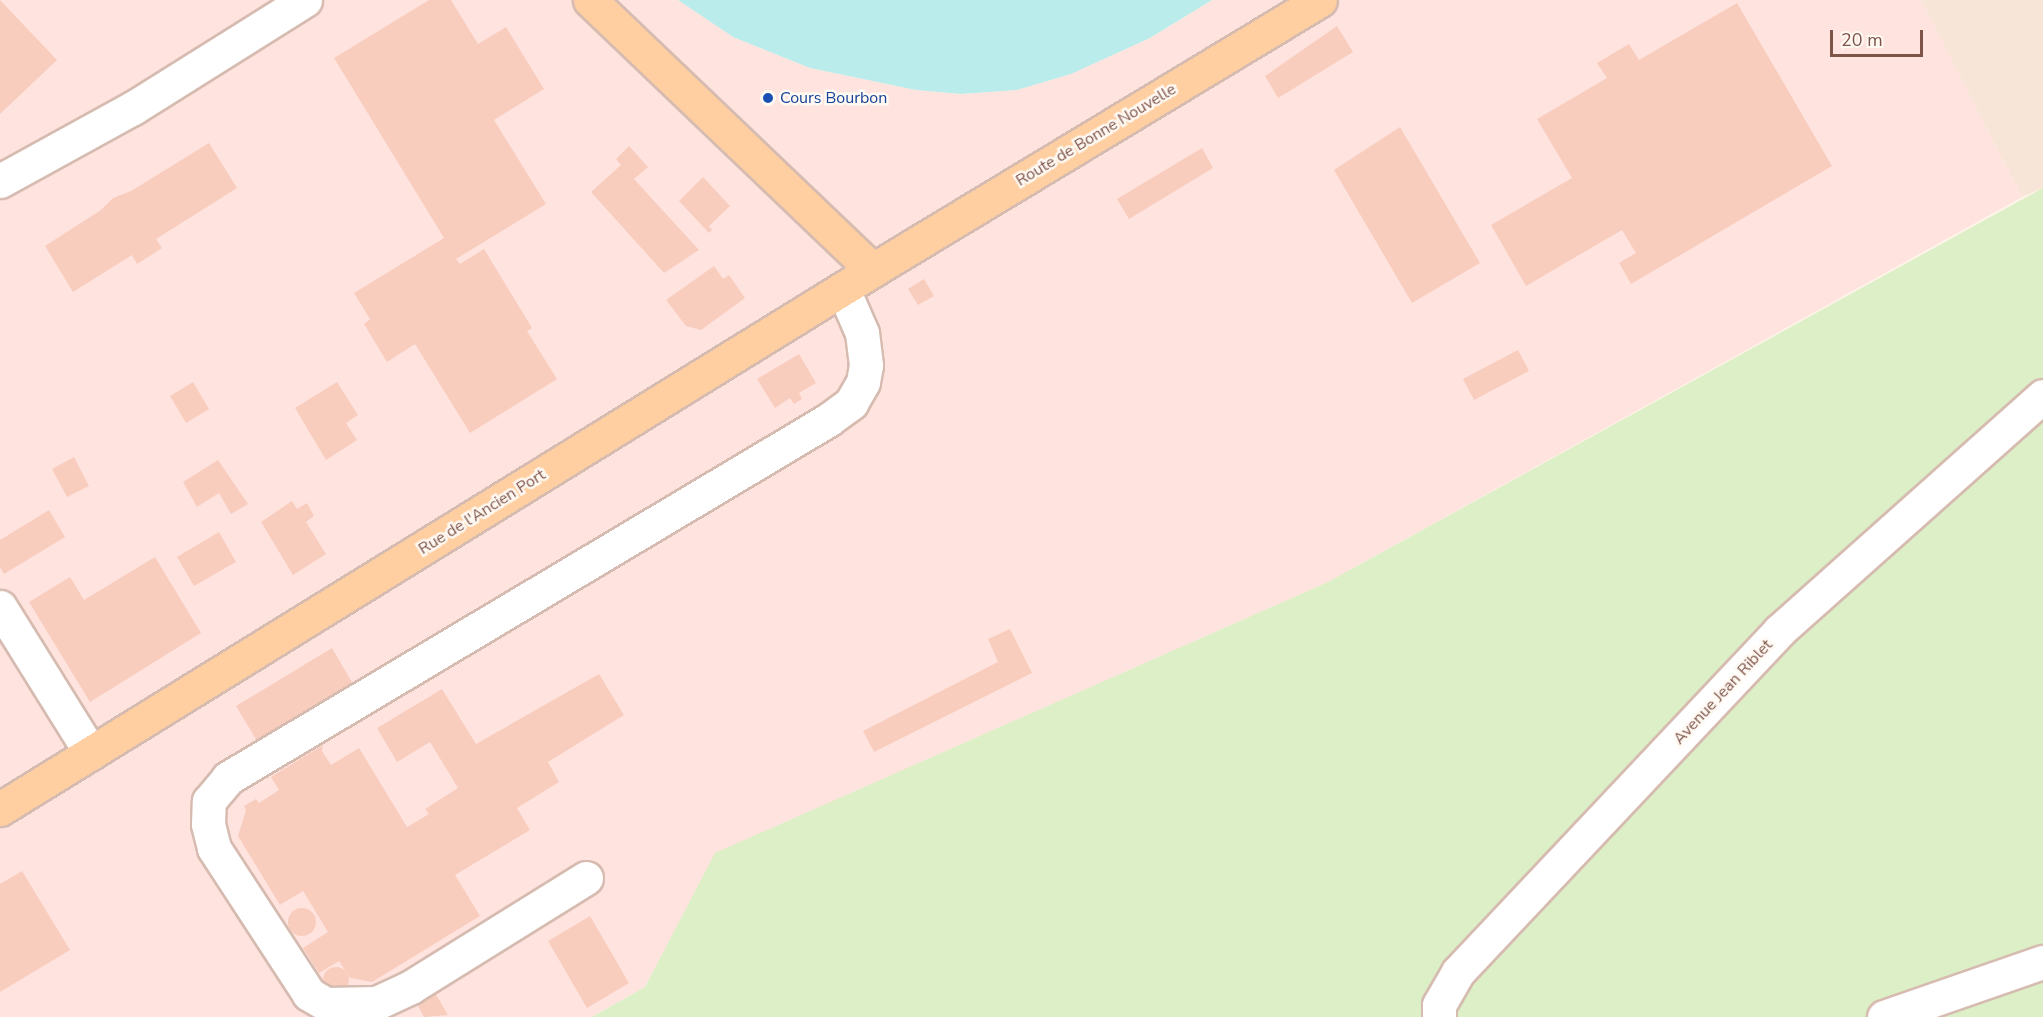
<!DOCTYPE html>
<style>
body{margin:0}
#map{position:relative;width:2043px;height:1017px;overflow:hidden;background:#fff4ea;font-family:"Nunito Sans",sans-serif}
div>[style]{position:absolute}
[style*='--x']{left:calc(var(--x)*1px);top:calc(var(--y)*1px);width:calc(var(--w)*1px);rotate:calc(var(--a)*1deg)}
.residential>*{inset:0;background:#f7e5d7}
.commercial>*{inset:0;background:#ffe3de}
.green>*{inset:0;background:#dcefc6}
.water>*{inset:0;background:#bbecec}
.building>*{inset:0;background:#f8cdbe}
.round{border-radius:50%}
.roads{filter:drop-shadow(2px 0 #d6bbb0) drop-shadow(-2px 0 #d6bbb0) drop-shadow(0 2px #d6bbb0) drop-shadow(0 -2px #d6bbb0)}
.minor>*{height:33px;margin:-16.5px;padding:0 16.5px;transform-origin:16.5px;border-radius:16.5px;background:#fff}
.major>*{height:33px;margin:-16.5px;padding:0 16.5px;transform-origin:16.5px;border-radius:16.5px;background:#ffcfa1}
.dots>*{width:16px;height:16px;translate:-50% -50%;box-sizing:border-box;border:3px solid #fff9f3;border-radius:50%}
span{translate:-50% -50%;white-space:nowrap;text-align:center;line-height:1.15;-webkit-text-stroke:5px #fff9f3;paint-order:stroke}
.transit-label{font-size:16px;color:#164399}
.left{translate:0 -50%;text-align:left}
.street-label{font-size:16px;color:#7e5449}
.scale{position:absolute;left:1830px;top:30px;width:93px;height:27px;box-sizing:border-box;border:3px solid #7e5449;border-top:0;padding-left:8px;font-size:18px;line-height:21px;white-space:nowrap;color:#7e5449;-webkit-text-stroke:4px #fff9f3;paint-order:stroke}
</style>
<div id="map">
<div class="residential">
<div style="clip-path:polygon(1921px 0,2043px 0,2043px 188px,2022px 197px)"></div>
</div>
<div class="commercial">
<div style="clip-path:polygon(0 0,678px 0,733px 37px,810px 68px,916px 90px,961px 94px,1017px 90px,1071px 74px,1150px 38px,1212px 0,1921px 0,2022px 197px,1328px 582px,716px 853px,645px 987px,592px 1017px,0 1017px)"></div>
</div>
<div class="green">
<div style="clip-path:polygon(2043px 188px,2043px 1017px,592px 1017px,645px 987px,715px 853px,1328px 582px)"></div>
</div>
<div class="water">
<div style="clip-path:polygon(678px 0,1212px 0,1150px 38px,1071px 74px,1017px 90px,961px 94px,916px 90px,810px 68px,733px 37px)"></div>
</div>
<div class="building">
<div style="clip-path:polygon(0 0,57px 60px,0 114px)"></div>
<div style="clip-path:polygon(429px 0,451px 0,478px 44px,506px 27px,544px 89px,494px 120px,546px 204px,456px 259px,460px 264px,484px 249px,532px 328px,527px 331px,557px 379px,470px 433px,415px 344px,387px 362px,364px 324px,370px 319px,354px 293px,444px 238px,334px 58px)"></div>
<div style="clip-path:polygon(1737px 3px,1832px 166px,1631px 284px,1619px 263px,1636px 253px,1622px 230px,1526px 286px,1491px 225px,1572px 178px,1537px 119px,1607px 78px,1597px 63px,1629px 44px,1639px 60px)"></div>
<div style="clip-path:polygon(1337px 26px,1353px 52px,1278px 98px,1265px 76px)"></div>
<div style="clip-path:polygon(1400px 127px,1480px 263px,1412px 303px,1334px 170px)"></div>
<div style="clip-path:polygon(209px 143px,237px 188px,156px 239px,162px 248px,137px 264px,132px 255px,73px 292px,45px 246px,101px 210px,113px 198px,131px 191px)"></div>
<div style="clip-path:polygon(629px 146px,648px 167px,634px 179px,699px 250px,664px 273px,591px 192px,621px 165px,616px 159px)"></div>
<div style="clip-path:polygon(1202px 148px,1213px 168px,1129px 219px,1117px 199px)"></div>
<div style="clip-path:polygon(703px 177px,730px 206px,709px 226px,712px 230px,709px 233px,679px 201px)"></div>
<div style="clip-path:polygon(714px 266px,723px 279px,729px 275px,745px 298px,701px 330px,686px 326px,666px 300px)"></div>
<div style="clip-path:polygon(924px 279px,934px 296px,918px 305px,908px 289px)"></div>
<div style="clip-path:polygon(1518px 350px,1529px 371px,1474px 400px,1463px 379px)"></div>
<div style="clip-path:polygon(799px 354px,816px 383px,799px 393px,802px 399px,794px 404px,790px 398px,775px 408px,757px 379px)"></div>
<div style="clip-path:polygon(193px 382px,209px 409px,186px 423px,170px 396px)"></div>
<div style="clip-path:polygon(337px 382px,358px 415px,346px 423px,357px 440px,326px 460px,295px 408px)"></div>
<div style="clip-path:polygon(74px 457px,89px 486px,67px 497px,52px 469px)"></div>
<div style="clip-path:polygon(218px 460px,248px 504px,231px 514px,219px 493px,197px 507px,183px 482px)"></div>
<div style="clip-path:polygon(292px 501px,297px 509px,307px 503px,314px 516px,306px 522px,326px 554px,293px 575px,261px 522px)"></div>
<div style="clip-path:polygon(49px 510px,65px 537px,4px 574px,0 567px,0 540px)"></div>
<div style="clip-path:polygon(219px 532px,236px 562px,194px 586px,177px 557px)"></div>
<div style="clip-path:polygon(155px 557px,201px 633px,90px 702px,29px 602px,70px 577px,84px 600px)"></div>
<div style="clip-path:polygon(1010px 629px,1032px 673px,874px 752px,863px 731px,998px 662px,988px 639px)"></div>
<div style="clip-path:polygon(332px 648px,353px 684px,257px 741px,236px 706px)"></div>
<div style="clip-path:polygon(599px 674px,624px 715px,548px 762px,559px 782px,517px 808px,530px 830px,455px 875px,480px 916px,372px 982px,350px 978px,339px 961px,319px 973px,303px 948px,328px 932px,303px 891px,280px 905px,238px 836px,246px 810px,244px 806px,256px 799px,259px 803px,279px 790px,271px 777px,323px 745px,322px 751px,331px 765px,359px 748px,407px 827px,429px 814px,425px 809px,458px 788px,430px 742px,397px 762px,377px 728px,442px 689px,476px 744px)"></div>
<div style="clip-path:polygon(22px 871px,70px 950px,0 992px,0 884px)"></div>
<div class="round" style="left:288px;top:908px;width:28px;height:28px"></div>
<div style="clip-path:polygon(590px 916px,629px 983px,587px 1008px,548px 941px)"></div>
<div class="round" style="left:323px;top:967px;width:26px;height:26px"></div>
<div style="clip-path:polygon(435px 993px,448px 1015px,424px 1017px,417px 1004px)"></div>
</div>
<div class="roads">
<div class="minor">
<div style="--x:0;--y:181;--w:152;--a:-28.8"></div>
<div style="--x:133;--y:108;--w:203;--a:-32.1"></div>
<div style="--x:0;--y:607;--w:172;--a:58.1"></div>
<div style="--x:586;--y:878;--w:206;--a:148.1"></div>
<div style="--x:411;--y:987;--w:38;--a:155"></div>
<div style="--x:376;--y:1003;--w:50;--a:178.9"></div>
<div style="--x:326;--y:1004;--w:20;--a:-150"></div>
<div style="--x:309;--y:994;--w:174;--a:-123.1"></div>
<div style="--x:214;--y:848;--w:25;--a:-104"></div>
<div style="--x:208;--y:824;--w:23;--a:-88"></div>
<div style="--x:209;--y:801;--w:30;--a:-50"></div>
<div style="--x:228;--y:778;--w:699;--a:-30.82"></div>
<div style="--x:828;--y:420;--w:29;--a:-36"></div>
<div style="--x:851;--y:403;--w:24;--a:-60"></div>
<div style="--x:863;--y:382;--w:17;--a:-80"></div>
<div style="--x:866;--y:365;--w:32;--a:-97"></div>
<div style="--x:862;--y:333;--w:48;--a:-113.4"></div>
<div style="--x:1439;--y:1017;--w:12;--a:-90"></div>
<div style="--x:1439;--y:1005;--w:38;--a:-60"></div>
<div style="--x:1458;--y:972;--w:468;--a:-46.7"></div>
<div style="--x:1779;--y:631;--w:353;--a:-41.7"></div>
<div style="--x:1884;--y:1017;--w:168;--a:-19.1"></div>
</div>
<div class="major">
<div style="--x:590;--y:0;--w:391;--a:43.7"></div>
<div style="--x:0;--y:809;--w:1026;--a:-31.69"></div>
<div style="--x:873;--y:270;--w:522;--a:-31.13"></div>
</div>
</div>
<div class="dots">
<div style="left:768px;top:98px;background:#1a4fb4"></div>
</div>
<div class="transit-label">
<span class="left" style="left:780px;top:98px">Cours Bourbon</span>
</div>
<div class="street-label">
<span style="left:1096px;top:135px;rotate:-31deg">Route de Bonne Nouvelle</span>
<span style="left:482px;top:512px;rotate:-32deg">Rue de l'Ancien Port</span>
<span style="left:1723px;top:692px;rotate:-47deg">Avenue Jean Riblet</span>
</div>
<div class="scale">20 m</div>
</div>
